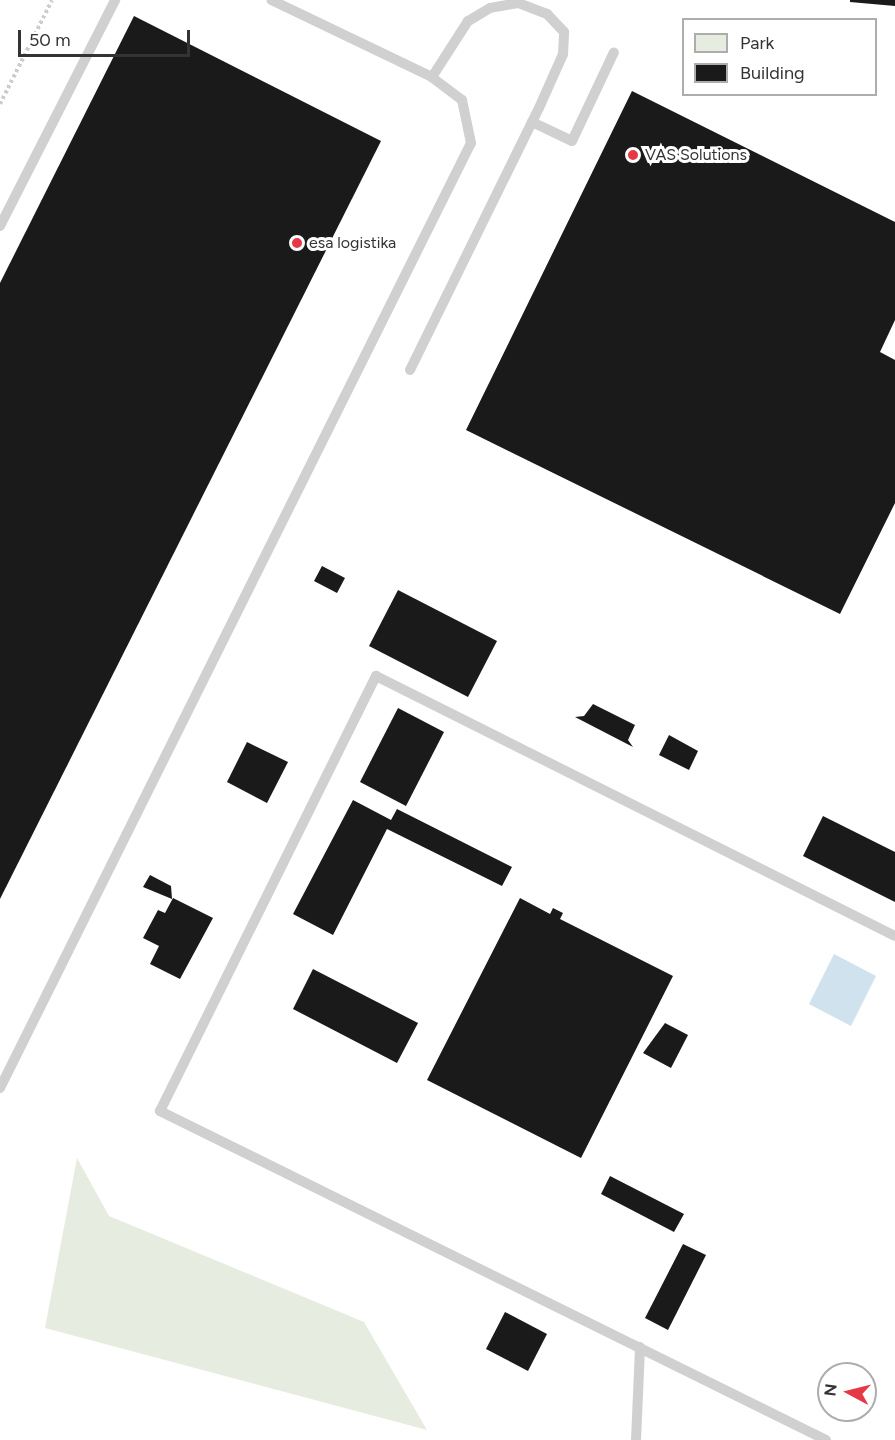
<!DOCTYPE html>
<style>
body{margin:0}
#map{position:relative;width:895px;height:1440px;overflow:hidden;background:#fff;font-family:Figtree,sans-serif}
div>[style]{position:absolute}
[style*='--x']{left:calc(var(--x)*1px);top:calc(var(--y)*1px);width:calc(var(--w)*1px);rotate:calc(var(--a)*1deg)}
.green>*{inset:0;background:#e6ecdf}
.water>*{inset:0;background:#cfe2ee}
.building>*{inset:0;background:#1a1a1a}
.path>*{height:4px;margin-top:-2px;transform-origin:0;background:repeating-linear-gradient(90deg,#cdcdcd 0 3px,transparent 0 6px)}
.lane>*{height:10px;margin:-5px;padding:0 5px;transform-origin:5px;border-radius:5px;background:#d0d0d0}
.dots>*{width:16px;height:16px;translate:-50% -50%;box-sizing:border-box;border:3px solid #fff;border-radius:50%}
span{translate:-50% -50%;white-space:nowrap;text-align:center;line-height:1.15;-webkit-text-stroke:6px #fff;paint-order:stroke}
.poi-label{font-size:16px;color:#333}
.left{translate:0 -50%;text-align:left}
.legend{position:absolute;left:682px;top:18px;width:195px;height:78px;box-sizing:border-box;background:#fff;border:2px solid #adadad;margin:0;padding:8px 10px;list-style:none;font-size:18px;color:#333}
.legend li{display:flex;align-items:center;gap:12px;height:30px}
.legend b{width:30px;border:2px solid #adadad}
.north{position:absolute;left:817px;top:1362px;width:60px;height:60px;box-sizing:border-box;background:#fff;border:2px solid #adadad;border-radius:50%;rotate:277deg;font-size:16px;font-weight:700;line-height:24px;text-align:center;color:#333}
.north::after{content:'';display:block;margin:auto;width:21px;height:27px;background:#e63946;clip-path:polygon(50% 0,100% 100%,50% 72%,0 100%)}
.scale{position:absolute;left:18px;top:30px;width:172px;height:27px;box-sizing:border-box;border:3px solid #333;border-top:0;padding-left:8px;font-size:18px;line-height:21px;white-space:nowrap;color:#333;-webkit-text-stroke:4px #fff;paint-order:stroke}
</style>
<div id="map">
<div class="green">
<div style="clip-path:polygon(77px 1158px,109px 1216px,364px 1322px,427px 1430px,45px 1328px)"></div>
</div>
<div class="water">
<div style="clip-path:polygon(834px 954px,876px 976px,851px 1026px,809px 1004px)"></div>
</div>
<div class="building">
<div style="clip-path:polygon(850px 0,895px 0,895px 6px,850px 2px)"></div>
<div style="clip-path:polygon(134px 16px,381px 141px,0 899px,0 283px)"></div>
<div style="clip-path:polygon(632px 91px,895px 222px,895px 320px,880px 352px,895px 360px,895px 503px,840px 614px,466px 430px)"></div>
<div style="clip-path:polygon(322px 566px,345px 578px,337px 593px,314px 581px)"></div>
<div style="clip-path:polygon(398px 590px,497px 641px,468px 697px,369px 646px)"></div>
<div style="clip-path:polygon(593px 704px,635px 725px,628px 740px,633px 747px,575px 717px,584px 716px)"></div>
<div style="clip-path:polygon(398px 708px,444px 732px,406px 806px,360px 782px)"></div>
<div style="clip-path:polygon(669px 735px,698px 751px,689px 770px,659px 755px)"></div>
<div style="clip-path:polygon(247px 742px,288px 762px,267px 803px,227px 782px)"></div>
<div style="clip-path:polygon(353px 800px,391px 820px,397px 809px,512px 867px,502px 886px,387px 829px,333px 935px,293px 914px)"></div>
<div style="clip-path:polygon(823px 816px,895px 852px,895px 902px,803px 856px)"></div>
<div style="clip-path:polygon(150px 875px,171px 886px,172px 899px,143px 887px)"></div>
<div style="clip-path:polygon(173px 898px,213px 918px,180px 979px,150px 964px,159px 946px,143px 938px,158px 910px,165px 913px)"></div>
<div style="clip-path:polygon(520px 898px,550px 914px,553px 908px,563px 913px,560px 919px,673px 976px,581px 1158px,427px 1080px)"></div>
<div style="clip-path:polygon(313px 969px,418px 1023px,397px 1063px,293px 1009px)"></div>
<div style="clip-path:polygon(665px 1023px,688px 1035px,671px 1068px,643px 1053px)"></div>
<div style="clip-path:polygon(610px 1176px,684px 1214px,674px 1232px,601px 1194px)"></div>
<div style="clip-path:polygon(683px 1244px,706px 1255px,668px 1330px,645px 1318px)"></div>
<div style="clip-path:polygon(505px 1312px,547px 1334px,528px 1371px,486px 1349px)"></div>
</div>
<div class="path">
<div style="--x:0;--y:104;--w:116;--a:-63.4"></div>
</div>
<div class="lane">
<div style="--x:532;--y:122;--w:44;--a:25.4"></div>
<div style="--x:572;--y:141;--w:98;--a:-64.7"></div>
<div style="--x:0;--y:226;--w:254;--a:-63"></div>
<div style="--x:410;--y:370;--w:292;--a:-63.8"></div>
<div style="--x:539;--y:108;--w:59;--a:-66"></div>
<div style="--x:563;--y:54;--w:22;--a:-87"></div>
<div style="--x:564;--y:32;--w:25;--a:-133"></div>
<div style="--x:547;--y:14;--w:31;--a:-159"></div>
<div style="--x:518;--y:3;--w:28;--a:170"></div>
<div style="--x:490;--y:8;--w:26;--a:149"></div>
<div style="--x:468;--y:21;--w:67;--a:122.7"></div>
<div style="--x:0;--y:1088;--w:1056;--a:-63.51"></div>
<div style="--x:471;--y:143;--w:44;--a:-101.8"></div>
<div style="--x:462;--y:100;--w:38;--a:-143"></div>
<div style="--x:432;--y:77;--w:178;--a:-154.4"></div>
<div style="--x:636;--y:1440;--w:93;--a:-87.5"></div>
<div style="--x:826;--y:1440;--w:743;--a:-153.71"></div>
<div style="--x:160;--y:1111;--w:486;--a:-63.6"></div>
<div style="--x:376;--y:676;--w:580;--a:26.61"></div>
</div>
<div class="dots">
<div style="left:633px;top:155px;background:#e63946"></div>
<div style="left:297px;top:243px;background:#e63946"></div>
</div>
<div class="poi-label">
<span class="left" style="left:645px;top:155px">VAS Solutions</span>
<span class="left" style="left:309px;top:243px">esa logistika</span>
</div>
<ul class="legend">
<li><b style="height:16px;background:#e6ecdf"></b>Park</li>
<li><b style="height:16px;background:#1a1a1a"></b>Building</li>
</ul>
<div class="north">N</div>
<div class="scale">50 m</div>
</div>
